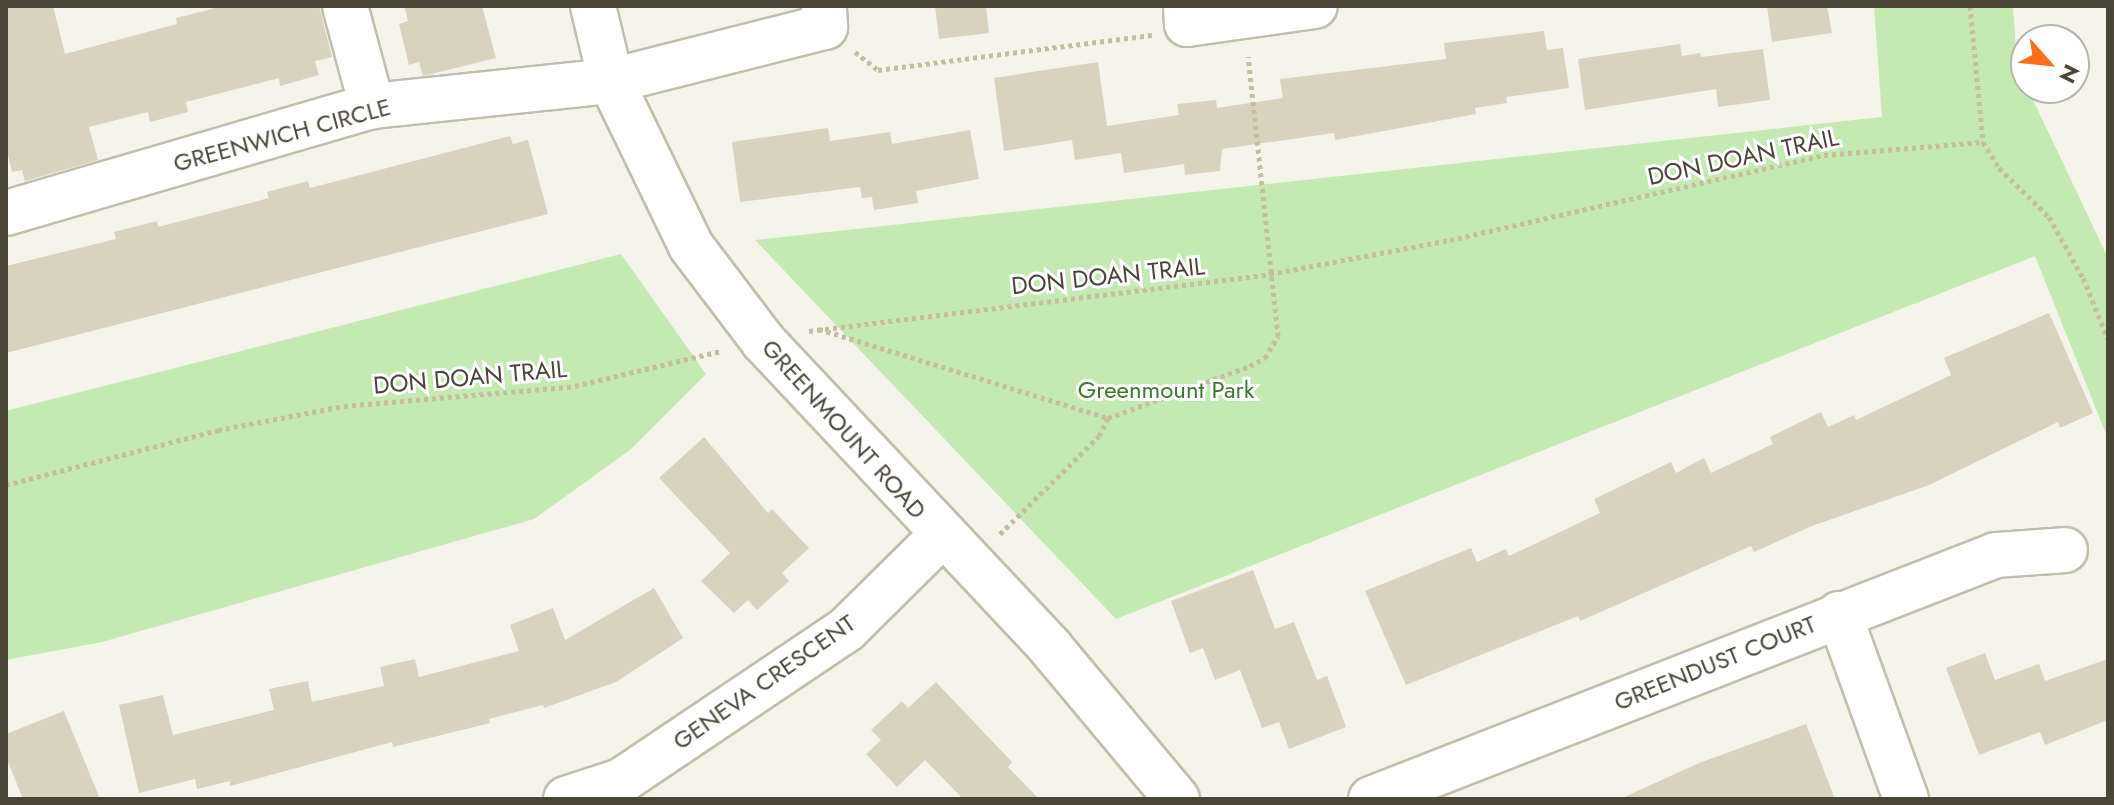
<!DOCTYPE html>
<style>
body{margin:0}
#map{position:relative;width:2114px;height:805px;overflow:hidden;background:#f5f4ea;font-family:Jost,sans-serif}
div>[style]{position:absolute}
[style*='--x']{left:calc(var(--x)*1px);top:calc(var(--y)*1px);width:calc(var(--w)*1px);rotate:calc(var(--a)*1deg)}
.green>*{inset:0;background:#c5e9b3}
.building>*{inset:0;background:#d7d3bf}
.path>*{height:5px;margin-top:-2.5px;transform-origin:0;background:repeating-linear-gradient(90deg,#c3be9e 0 4px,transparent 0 8px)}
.roads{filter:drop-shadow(2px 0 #c1beac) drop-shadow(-2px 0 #c1beac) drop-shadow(0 2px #c1beac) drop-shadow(0 -2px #c1beac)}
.minor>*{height:44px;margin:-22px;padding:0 22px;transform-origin:22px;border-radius:22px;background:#fff}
span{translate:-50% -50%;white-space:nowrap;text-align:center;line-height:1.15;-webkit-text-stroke:6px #fff;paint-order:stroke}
.street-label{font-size:24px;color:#494638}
.park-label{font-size:24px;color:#377c2a}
.frame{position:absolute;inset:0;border:8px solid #494638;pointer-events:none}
.north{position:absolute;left:2010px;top:24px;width:80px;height:80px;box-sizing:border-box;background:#fff;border:2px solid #b6b5af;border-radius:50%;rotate:117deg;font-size:22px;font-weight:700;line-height:32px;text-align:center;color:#494638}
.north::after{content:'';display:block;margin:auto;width:28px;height:36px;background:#fa6e1c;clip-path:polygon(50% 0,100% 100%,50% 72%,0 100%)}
</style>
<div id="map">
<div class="green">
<div style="clip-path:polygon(1874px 6px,2013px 6px,2017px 66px,2108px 258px,2108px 439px,2035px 256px,1116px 619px,755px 240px,1882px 117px)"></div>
<div style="clip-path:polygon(621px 254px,706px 374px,630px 450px,534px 519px,102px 642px,6px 660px,6px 411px)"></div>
</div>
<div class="building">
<div style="clip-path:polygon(6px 6px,53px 6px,65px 54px,177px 24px,176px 18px,224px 6px,319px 6px,332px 57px,315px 61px,319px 75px,280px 86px,279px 78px,186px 102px,188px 112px,150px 122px,148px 112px,89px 127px,98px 160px,25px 181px,22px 170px,12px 172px,6px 147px)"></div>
<div style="clip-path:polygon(404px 6px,482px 6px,496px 58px,423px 76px,419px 62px,409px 65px,399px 24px,408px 21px)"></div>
<div style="clip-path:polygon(935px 6px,986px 6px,989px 33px,939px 39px)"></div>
<div style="clip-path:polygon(1767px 6px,1827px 6px,1832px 33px,1772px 42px)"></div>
<div style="clip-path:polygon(1544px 31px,1547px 50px,1563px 48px,1569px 88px,1506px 97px,1507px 103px,1475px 108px,1476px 114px,1335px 140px,1334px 133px,1222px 149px,1220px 171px,1185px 175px,1184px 164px,1124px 173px,1121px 153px,1075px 160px,1072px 140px,1004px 151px,994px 78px,1098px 62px,1107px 126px,1179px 115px,1177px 104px,1216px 100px,1217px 108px,1283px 98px,1280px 79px,1446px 59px,1444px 43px)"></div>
<div style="clip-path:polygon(1680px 44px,1682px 56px,1700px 53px,1701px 57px,1763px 49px,1770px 100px,1718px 107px,1716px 89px,1585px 110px,1578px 59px)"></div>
<div style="clip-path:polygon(828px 128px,830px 141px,890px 132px,892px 144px,970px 130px,979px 179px,916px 191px,918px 203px,874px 210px,872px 197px,862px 198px,860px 187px,740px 202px,732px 142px)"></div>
<div style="clip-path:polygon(510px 136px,513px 144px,528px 140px,548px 214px,6px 353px,6px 266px,116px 239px,114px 232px,157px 221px,158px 227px,269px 198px,267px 192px,308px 181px,310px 188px)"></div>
<div style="clip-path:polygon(2049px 313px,2093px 413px,2060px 428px,2058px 422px,1929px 485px,1812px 526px,1754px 552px,1751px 546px,1580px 621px,1578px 616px,1406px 685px,1365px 591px,1471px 548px,1477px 562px,1506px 549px,1509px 556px,1600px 513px,1594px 499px,1671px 462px,1676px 473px,1704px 458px,1711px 473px,1773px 444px,1770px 437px,1821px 412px,1828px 427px,1854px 415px,1856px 420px,1951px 375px,1944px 358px)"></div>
<div style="clip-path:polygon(704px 437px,768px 513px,772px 509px,809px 548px,782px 573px,789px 581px,757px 610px,748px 600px,734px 613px,701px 581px,730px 553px,659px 478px)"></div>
<div style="clip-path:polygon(1253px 570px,1275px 629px,1294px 622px,1317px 680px,1327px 676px,1346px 727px,1289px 749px,1279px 722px,1262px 728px,1240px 670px,1215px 680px,1203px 648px,1190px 653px,1171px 601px)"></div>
<div style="clip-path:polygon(654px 588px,683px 638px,616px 682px,544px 708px,543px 705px,489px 719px,490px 723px,393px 747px,392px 742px,230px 786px,230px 781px,197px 789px,195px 779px,139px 793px,119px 705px,163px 695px,173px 735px,274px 710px,269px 689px,308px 681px,312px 702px,384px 686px,380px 667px,415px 659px,419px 677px,519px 651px,510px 625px,553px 608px,565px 640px)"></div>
<div style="clip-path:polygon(1985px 653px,1995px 680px,2039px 664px,2045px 681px,2108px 659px,2108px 720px,2045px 745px,2040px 732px,1979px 755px,1946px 668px)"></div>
<div style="clip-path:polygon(936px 682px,1012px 762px,1008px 767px,1039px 799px,963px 799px,925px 760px,897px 787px,866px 754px,881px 740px,871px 730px,902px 701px,908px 708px)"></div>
<div style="clip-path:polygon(64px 711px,100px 799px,23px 799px,6px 757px,6px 734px)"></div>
<div style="clip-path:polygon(1806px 724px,1835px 799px,1620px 799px,1699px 763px)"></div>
</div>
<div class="path">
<div style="--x:1970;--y:6;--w:137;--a:84.5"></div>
<div style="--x:1983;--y:142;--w:31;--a:58"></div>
<div style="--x:1999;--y:168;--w:70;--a:44.4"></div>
<div style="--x:2049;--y:217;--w:70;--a:60.9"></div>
<div style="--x:2083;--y:278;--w:66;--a:67.7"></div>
<div style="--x:855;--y:52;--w:29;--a:38"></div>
<div style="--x:878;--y:70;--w:276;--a:-7.3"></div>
<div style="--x:819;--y:329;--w:302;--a:17.1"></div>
<div style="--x:809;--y:331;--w:465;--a:-7"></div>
<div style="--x:1270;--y:274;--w:183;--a:-10.7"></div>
<div style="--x:1450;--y:240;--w:384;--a:-12.8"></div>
<div style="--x:1824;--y:155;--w:160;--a:-4.7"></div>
<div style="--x:6;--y:485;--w:219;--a:-14.5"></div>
<div style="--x:218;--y:430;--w:128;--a:-10.8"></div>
<div style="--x:344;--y:406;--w:232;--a:-4.9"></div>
<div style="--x:575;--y:386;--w:150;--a:-13.5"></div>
<div style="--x:1000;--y:534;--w:139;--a:-44.7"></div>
<div style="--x:1099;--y:436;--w:20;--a:-63"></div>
<div style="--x:1108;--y:418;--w:151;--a:-20.1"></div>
<div style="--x:1250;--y:366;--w:17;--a:-28"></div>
<div style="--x:1265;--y:358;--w:26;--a:-59"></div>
<div style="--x:1278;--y:336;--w:281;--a:-96.1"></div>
</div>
<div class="roads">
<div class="minor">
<div style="--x:345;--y:6;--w:104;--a:74.9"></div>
<div style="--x:593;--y:6;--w:77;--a:76.5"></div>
<div style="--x:611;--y:81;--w:183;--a:64.1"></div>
<div style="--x:691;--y:246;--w:119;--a:52.8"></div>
<div style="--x:763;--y:341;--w:420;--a:46.8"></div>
<div style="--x:1050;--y:647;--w:198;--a:50.1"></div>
<div style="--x:1186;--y:6;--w:18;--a:87"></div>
<div style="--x:1187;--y:24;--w:129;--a:-8"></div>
<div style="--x:6;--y:213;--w:381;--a:-16.3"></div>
<div style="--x:372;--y:106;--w:240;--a:-6"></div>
<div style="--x:611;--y:81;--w:221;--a:-14.2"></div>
<div style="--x:825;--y:27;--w:21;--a:-93"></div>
<div style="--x:1839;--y:614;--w:197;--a:70.1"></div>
<div style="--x:566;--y:799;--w:58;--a:-18.1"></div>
<div style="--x:621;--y:781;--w:272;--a:-33.9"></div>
<div style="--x:847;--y:629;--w:132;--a:-44.7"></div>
<div style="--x:1371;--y:799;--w:671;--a:-21.33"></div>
<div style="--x:1996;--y:555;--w:69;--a:-4.1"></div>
</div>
</div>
<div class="street-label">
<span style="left:282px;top:135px;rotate:-15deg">GREENWICH CIRCLE</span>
<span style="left:1743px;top:157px;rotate:-12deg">DON DOAN TRAIL</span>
<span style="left:1108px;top:276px;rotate:-6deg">DON DOAN TRAIL</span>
<span style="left:470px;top:377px;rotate:-5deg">DON DOAN TRAIL</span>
<span style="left:844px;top:429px;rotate:48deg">GREENMOUNT ROAD</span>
<span style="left:1715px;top:663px;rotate:-22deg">GREENDUST COURT</span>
<span style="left:764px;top:682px;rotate:-35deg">GENEVA CRESCENT</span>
</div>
<div class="park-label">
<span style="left:1166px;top:390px">Greenmount Park</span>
</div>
<div class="frame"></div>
<div class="north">N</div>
</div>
